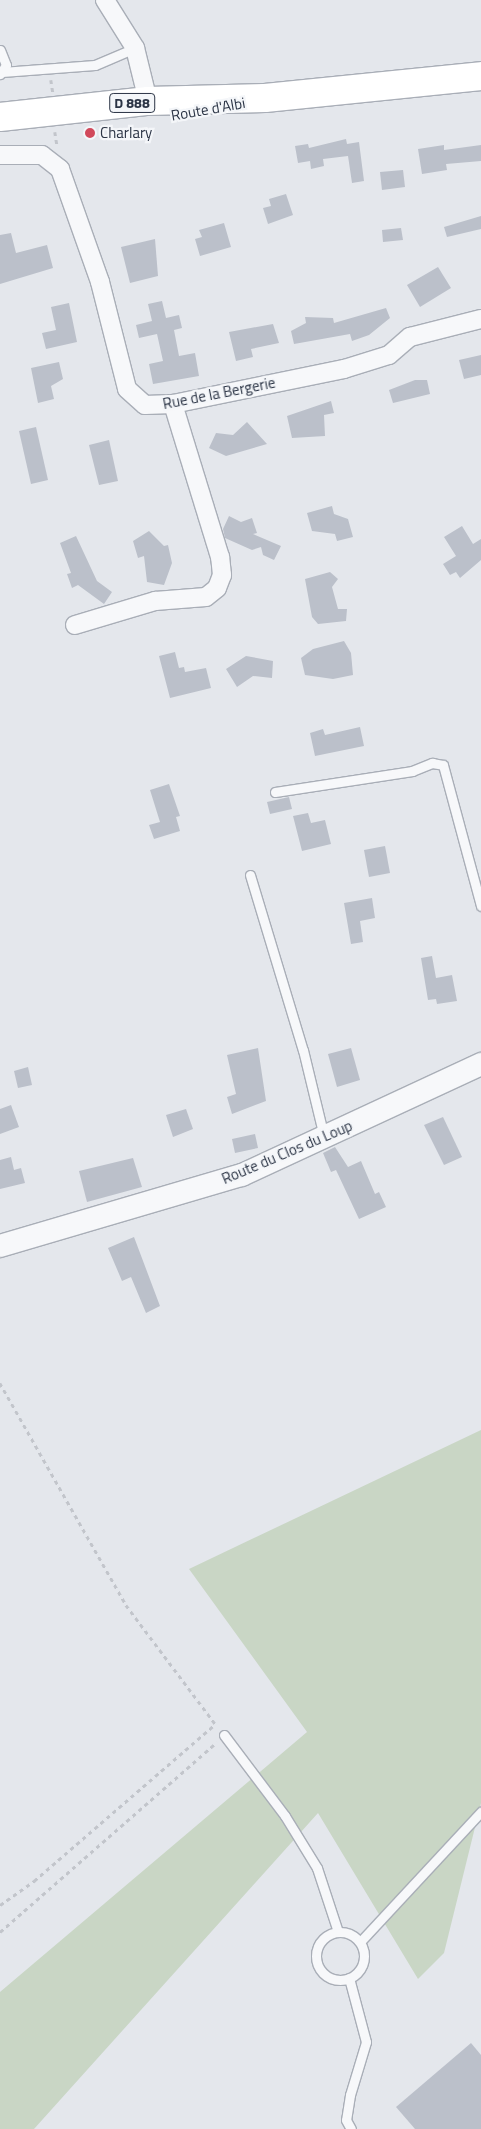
<!DOCTYPE html>
<style>
body{margin:0}
#map{position:relative;width:481px;height:2129px;overflow:hidden;background:#e4e7ec;font-family:"Titillium Web",sans-serif}
div>[style]{position:absolute}
[style*='--x']{left:calc(var(--x)*1px);top:calc(var(--y)*1px);width:calc(var(--w)*1px);rotate:calc(var(--a)*1deg)}
.green>*{inset:0;background:#c9d6c5}
.building>*{inset:0;background:#bbc0ca}
.path>*{height:2.5px;margin-top:-1.25px;transform-origin:0;background:repeating-linear-gradient(90deg,#c2c5cb 0 4px,transparent 0 8px)}
.roads{filter:drop-shadow(1px 0 #a9aeb7) drop-shadow(-1px 0 #a9aeb7) drop-shadow(0 1px #a9aeb7) drop-shadow(0 -1px #a9aeb7)}
.service>*{height:9px;margin:-4.5px;padding:0 4.5px;transform-origin:4.5px;border-radius:4.5px;background:#f7f8fa}
.service>.ring{margin:-4.5px;padding:0;box-sizing:content-box;background:none;border:9px solid #f7f8fa;border-radius:50%}
.minor>*{height:18px;margin:-9px;padding:0 9px;transform-origin:9px;border-radius:9px;background:#f7f8fa}
.tertiary>*{height:22px;margin:-11px;padding:0 11px;transform-origin:11px;border-radius:11px;background:#f7f8fa}
.primary>*{height:28px;margin:-14px;padding:0 14px;transform-origin:14px;border-radius:14px;background:#fff}
.dots>*{width:14px;height:14px;translate:-50% -50%;box-sizing:border-box;border:2px solid #f4f6f9;border-radius:50%}
span{translate:-50% -50%;white-space:nowrap;text-align:center;line-height:1.15;-webkit-text-stroke:4.5px #f4f6f9;paint-order:stroke}
.shield-label span{padding:1px 4px;background:#f4f6f9;border:1px solid;border-radius:4px;-webkit-text-stroke-width:0}
.shield-label{font-size:14px;color:#2b3445;font-weight:700}
.street-label{font-size:15px;color:#2b3445}
.poi-label{font-size:15px;color:#2b3445}
.left{translate:0 -50%;text-align:left}
</style>
<div id="map">
<div class="green">
<div style="clip-path:polygon(481px 1430px,481px 1803px,444px 1953px,418px 1979px,318px 1813px,34px 2129px,0 2129px,0 1992px,307px 1732px,189px 1569px)"></div>
</div>
<div class="building">
<div style="clip-path:polygon(346px 139px,347px 144px,359px 142px,364px 181px,352px 183px,348px 156px,323px 159px,324px 166px,311px 169px,310px 161px,298px 163px,295px 146px,308px 144px,309px 148px)"></div>
<div style="clip-path:polygon(444px 145px,444px 150px,481px 145px,481px 161px,446px 164px,447px 170px,422px 174px,418px 149px)"></div>
<div style="clip-path:polygon(403px 170px,405px 187px,382px 190px,380px 172px)"></div>
<div style="clip-path:polygon(286px 194px,293px 215px,268px 224px,263px 208px,271px 206px,269px 199px)"></div>
<div style="clip-path:polygon(481px 216px,481px 229px,447px 237px,444px 227px)"></div>
<div style="clip-path:polygon(224px 223px,231px 247px,200px 256px,195px 239px,202px 237px,199px 230px)"></div>
<div style="clip-path:polygon(401px 228px,403px 240px,383px 242px,382px 230px)"></div>
<div style="clip-path:polygon(11px 233px,16px 253px,47px 245px,53px 268px,0 284px,0 235px)"></div>
<div style="clip-path:polygon(155px 239px,158px 276px,130px 283px,121px 247px)"></div>
<div style="clip-path:polygon(438px 267px,451px 288px,420px 307px,407px 285px)"></div>
<div style="clip-path:polygon(162px 301px,166px 318px,179px 315px,182px 328px,174px 330px,179px 356px,195px 353px,199px 376px,153px 384px,149px 364px,163px 361px,157px 334px,139px 338px,136px 325px,152px 321px,148px 304px)"></div>
<div style="clip-path:polygon(69px 303px,77px 342px,46px 349px,42px 333px,56px 330px,51px 307px)"></div>
<div style="clip-path:polygon(386px 308px,390px 318px,369px 335px,352px 341px,350px 334px,294px 344px,291px 331px,306px 323px,305px 317px,333px 318px,334px 323px)"></div>
<div style="clip-path:polygon(273px 324px,279px 343px,251px 349px,253px 357px,236px 361px,229px 332px)"></div>
<div style="clip-path:polygon(481px 355px,481px 375px,464px 379px,459px 360px)"></div>
<div style="clip-path:polygon(59px 362px,63px 379px,51px 386px,54px 399px,38px 403px,31px 368px)"></div>
<div style="clip-path:polygon(415px 380px,427px 380px,430px 394px,393px 403px,389px 390px)"></div>
<div style="clip-path:polygon(331px 401px,334px 413px,324px 415px,325px 436px,292px 438px,287px 416px)"></div>
<div style="clip-path:polygon(247px 422px,267px 444px,226px 456px,209px 448px,216px 433px,233px 435px)"></div>
<div style="clip-path:polygon(36px 427px,48px 480px,31px 484px,19px 431px)"></div>
<div style="clip-path:polygon(109px 440px,118px 481px,99px 485px,89px 445px)"></div>
<div style="clip-path:polygon(332px 506px,334px 514px,348px 519px,353px 537px,337px 541px,335px 534px,312px 531px,307px 513px)"></div>
<div style="clip-path:polygon(229px 516px,241px 522px,252px 518px,257px 533px,253px 534px,281px 546px,274px 560px,263px 555px,261px 547px,252px 550px,225px 538px,223px 529px)"></div>
<div style="clip-path:polygon(462px 526px,473px 544px,481px 539px,481px 560px,460px 578px,456px 572px,450px 575px,443px 564px,456px 556px,444px 537px)"></div>
<div style="clip-path:polygon(149px 531px,164px 546px,168px 545px,172px 563px,164px 585px,147px 582px,144px 556px,138px 558px,133px 541px)"></div>
<div style="clip-path:polygon(76px 536px,97px 581px,112px 592px,104px 604px,78px 585px,72px 588px,67px 574px,71px 573px,60px 543px)"></div>
<div style="clip-path:polygon(330px 572px,338px 579px,332px 587px,338px 609px,347px 609px,346px 621px,318px 624px,312px 617px,305px 579px)"></div>
<div style="clip-path:polygon(344px 641px,351px 653px,353px 675px,333px 679px,305px 675px,301px 658px,313px 649px)"></div>
<div style="clip-path:polygon(175px 652px,179px 668px,184px 667px,185px 672px,206px 668px,211px 688px,170px 698px,159px 656px)"></div>
<div style="clip-path:polygon(246px 656px,273px 661px,272px 678px,253px 676px,237px 687px,226px 669px)"></div>
<div style="clip-path:polygon(360px 727px,364px 746px,315px 756px,310px 733px,323px 729px,325px 735px)"></div>
<div style="clip-path:polygon(169px 784px,180px 816px,176px 817px,180px 831px,154px 839px,149px 825px,160px 822px,150px 790px)"></div>
<div style="clip-path:polygon(289px 797px,292px 809px,270px 814px,267px 802px)"></div>
<div style="clip-path:polygon(308px 813px,311px 823px,325px 820px,331px 844px,302px 851px,293px 816px)"></div>
<div style="clip-path:polygon(385px 846px,390px 873px,369px 877px,364px 850px)"></div>
<div style="clip-path:polygon(372px 898px,375px 918px,360px 921px,363px 942px,351px 944px,344px 903px)"></div>
<div style="clip-path:polygon(432px 956px,436px 978px,452px 975px,457px 1001px,437px 1004px,436px 999px,428px 1000px,421px 958px)"></div>
<div style="clip-path:polygon(258px 1048px,266px 1101px,232px 1114px,227px 1097px,236px 1094px,227px 1055px)"></div>
<div style="clip-path:polygon(351px 1048px,360px 1080px,337px 1087px,328px 1054px)"></div>
<div style="clip-path:polygon(28px 1067px,32px 1085px,18px 1088px,14px 1071px)"></div>
<div style="clip-path:polygon(11px 1105px,19px 1127px,0 1134px,0 1109px)"></div>
<div style="clip-path:polygon(186px 1109px,193px 1129px,173px 1137px,166px 1115px)"></div>
<div style="clip-path:polygon(443px 1117px,462px 1157px,444px 1165px,424px 1125px)"></div>
<div style="clip-path:polygon(255px 1134px,258px 1148px,235px 1153px,232px 1139px)"></div>
<div style="clip-path:polygon(335px 1147px,348px 1167px,361px 1161px,375px 1194px,379px 1192px,386px 1207px,359px 1219px,336px 1170px,331px 1172px,323px 1153px)"></div>
<div style="clip-path:polygon(11px 1157px,14px 1170px,21px 1168px,25px 1183px,0 1189px,0 1160px)"></div>
<div style="clip-path:polygon(133px 1158px,142px 1187px,87px 1202px,79px 1171px)"></div>
<div style="clip-path:polygon(134px 1237px,160px 1306px,146px 1313px,131px 1277px,122px 1281px,108px 1248px)"></div>
<div style="clip-path:polygon(471px 2043px,481px 2055px,481px 2129px,415px 2129px,396px 2107px)"></div>
</div>
<div class="path">
<div style="--x:51;--y:80;--w:12;--a:81"></div>
<div style="--x:55;--y:132;--w:13;--a:81"></div>
<div style="--x:0;--y:1383;--w:255;--a:60.4"></div>
<div style="--x:126;--y:1605;--w:151;--a:53.1"></div>
<div style="--x:0;--y:1905;--w:42;--a:-35.2"></div>
<div style="--x:34;--y:1881;--w:240;--a:-40.9"></div>
<div style="--x:0;--y:1932;--w:288;--a:-41.2"></div>
</div>
<div class="roads">
<div class="service">
<div style="--x:0;--y:50;--w:16;--a:68"></div>
<div style="--x:6;--y:65;--w:11;--a:124"></div>
<div style="--x:2;--y:72;--w:93;--a:-4.3"></div>
<div style="--x:95;--y:65;--w:43;--a:-23"></div>
<div style="--x:275;--y:792;--w:139;--a:-8.7"></div>
<div style="--x:412;--y:771;--w:22;--a:-22"></div>
<div style="--x:432;--y:763;--w:11;--a:10"></div>
<div style="--x:443;--y:765;--w:146;--a:74.9"></div>
<div style="--x:250;--y:875;--w:183;--a:73.2"></div>
<div style="--x:303;--y:1050;--w:89;--a:76.4"></div>
<div style="--x:224;--y:1735;--w:101;--a:53"></div>
<div style="--x:285;--y:1816;--w:61;--a:58.4"></div>
<div style="--x:317;--y:1868;--w:67;--a:71.8"></div>
<div class="ring" style="left:316px;top:1932px;width:39px;height:39px"></div>
<div style="--x:360;--y:1942;--w:178;--a:-47.1"></div>
<div style="--x:349;--y:1978;--w:66;--a:75.1"></div>
<div style="--x:366;--y:2042;--w:55;--a:106.8"></div>
<div style="--x:350;--y:2095;--w:25;--a:99"></div>
<div style="--x:346;--y:2120;--w:10;--a:61"></div>
</div>
<div class="minor">
<div style="--x:105;--y:0;--w:57;--a:58"></div>
<div style="--x:135;--y:48;--w:55;--a:76.2"></div>
<div style="--x:0;--y:155;--w:42;--a:0"></div>
<div style="--x:42;--y:155;--w:23;--a:38"></div>
<div style="--x:60;--y:169;--w:120;--a:70.5"></div>
<div style="--x:100;--y:282;--w:110;--a:75.8"></div>
<div style="--x:127;--y:389;--w:24;--a:42"></div>
<div style="--x:145;--y:405;--w:28;--a:-2"></div>
<div style="--x:173;--y:404;--w:175;--a:-11.6"></div>
<div style="--x:344;--y:369;--w:47;--a:-17.3"></div>
<div style="--x:389;--y:355;--w:28;--a:-41"></div>
<div style="--x:410;--y:337;--w:73;--a:-14.2"></div>
<div style="--x:75;--y:625;--w:84;--a:-16.7"></div>
<div style="--x:155;--y:601;--w:51;--a:-4.5"></div>
<div style="--x:206;--y:597;--w:14;--a:-39"></div>
<div style="--x:217;--y:588;--w:14;--a:-69"></div>
<div style="--x:222;--y:575;--w:18;--a:-96"></div>
<div style="--x:220;--y:557;--w:160;--a:-107.1"></div>
</div>
<div class="tertiary">
<div style="--x:0;--y:1246;--w:252;--a:-16.4"></div>
<div style="--x:242;--y:1175;--w:264;--a:-24.9"></div>
</div>
<div class="primary">
<div style="--x:0;--y:117;--w:149;--a:-6.2"></div>
<div style="--x:148;--y:101;--w:117;--a:-1.5"></div>
<div style="--x:265;--y:98;--w:217;--a:-5.8"></div>
</div>
</div>
<div class="dots">
<div style="left:90px;top:133px;background:#d1495b"></div>
</div>
<div class="shield-label">
<span style="left:132px;top:103px">D 888</span>
</div>
<div class="street-label">
<span style="left:208px;top:109px;rotate:-10deg">Route d'Albi</span>
<span style="left:219px;top:393px;rotate:-11deg">Rue de la Bergerie</span>
<span style="left:287px;top:1152px;rotate:-23deg">Route du Clos du Loup</span>
</div>
<div class="poi-label">
<span class="left" style="left:100px;top:133px">Charlary</span>
</div>
</div>
